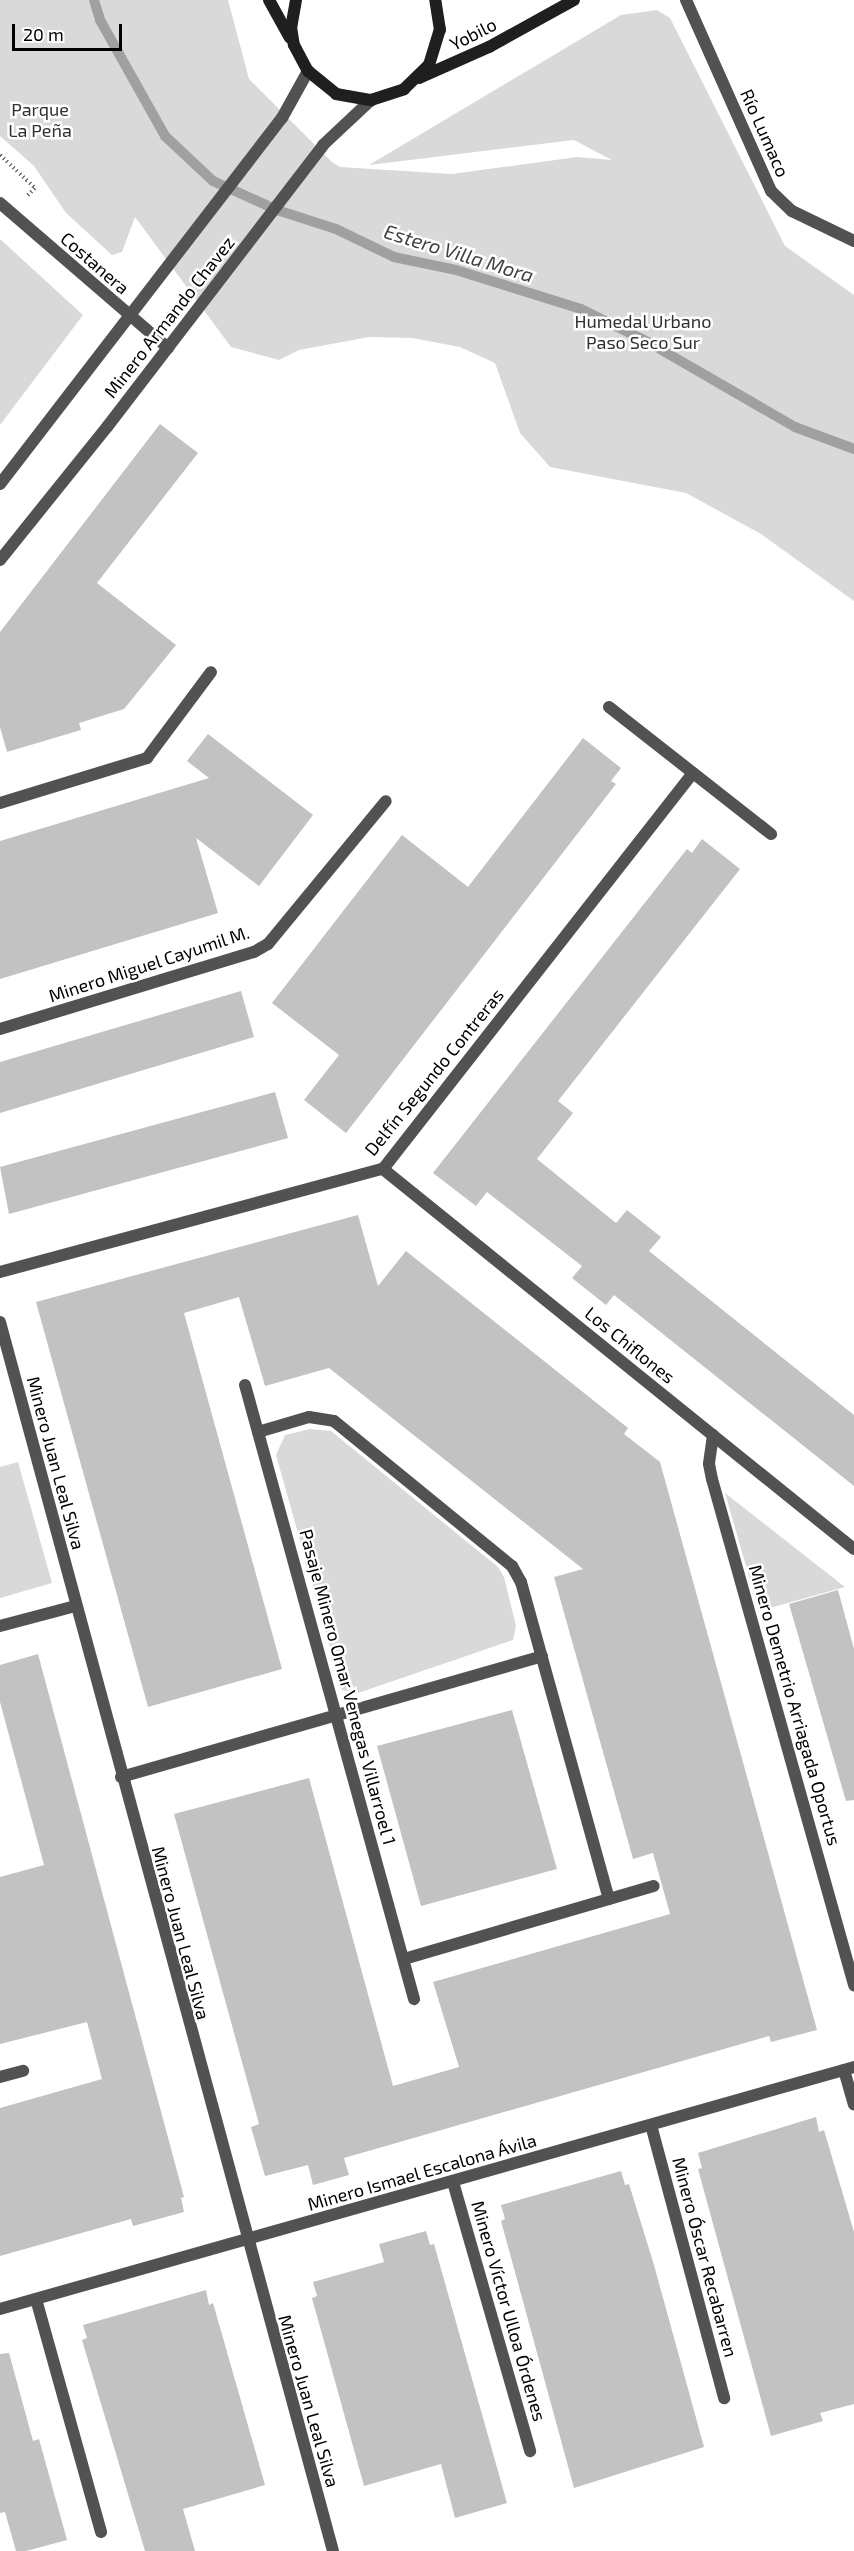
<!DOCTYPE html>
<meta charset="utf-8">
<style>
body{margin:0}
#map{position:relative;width:854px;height:2551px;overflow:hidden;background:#fff;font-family:"Exo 2",sans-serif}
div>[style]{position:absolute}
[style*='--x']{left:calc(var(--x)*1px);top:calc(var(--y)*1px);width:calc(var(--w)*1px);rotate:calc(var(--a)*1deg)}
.green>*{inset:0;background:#d9d9d9}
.stream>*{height:10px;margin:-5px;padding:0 5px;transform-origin:5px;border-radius:5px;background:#a0a0a0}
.building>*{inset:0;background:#c2c2c2}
.path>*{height:4px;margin-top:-2px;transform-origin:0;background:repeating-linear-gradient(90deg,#747474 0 1.5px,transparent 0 4.5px)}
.minor>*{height:12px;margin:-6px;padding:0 6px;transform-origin:6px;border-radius:6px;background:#525252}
.tertiary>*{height:12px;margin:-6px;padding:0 6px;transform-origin:6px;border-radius:6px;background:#525252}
.secondary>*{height:12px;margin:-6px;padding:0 6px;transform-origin:6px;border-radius:6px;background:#1f1f1f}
span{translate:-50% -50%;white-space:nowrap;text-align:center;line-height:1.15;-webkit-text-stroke:5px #fff;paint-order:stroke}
.street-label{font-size:18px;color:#000}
.park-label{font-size:18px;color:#303030}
.water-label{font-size:20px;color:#414141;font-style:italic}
.scale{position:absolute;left:12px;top:24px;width:110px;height:27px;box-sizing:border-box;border:3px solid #000;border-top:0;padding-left:8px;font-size:18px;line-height:21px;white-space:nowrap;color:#000;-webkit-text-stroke:4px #fff;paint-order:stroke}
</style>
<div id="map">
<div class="green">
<div style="clip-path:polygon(0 0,228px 0,249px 79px,332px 162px,340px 167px,452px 174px,577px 157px,612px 160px,574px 140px,369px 165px,621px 15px,657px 10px,670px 18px,785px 246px,854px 295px,854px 601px,761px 534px,686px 493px,550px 467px,520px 433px,495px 363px,460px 347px,412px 338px,369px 337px,299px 350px,279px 360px,231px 347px,135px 217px,122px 252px,112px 255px,66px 213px,34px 166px,0 136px)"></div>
<div style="clip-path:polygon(0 239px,83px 315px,0 425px)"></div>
<div style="clip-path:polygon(310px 1429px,331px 1431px,498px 1567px,504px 1577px,516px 1626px,513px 1640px,358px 1693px,342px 1690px,276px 1455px,285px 1435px)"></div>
<div style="clip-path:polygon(18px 1462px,52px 1583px,0 1598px,0 1467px)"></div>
<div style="clip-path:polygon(725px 1493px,845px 1587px,759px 1611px)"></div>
</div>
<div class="stream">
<div style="--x:94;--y:0;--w:21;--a:73"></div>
<div style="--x:100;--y:20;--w:133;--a:60.7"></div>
<div style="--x:165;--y:136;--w:66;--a:43.2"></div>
<div style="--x:213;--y:181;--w:70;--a:24.4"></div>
<div style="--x:277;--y:210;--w:62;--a:17.9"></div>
<div style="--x:336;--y:229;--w:64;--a:25.8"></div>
<div style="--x:394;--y:257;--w:63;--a:11.8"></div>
<div style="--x:456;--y:270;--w:131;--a:17.3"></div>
<div style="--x:581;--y:309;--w:72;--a:26.2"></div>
<div style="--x:646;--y:341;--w:172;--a:30"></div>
<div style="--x:795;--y:427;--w:63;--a:20.4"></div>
</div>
<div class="building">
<div style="clip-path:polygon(160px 424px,198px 453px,97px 583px,176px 645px,124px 709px,79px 723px,81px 730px,7px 752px,0 727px,0 632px)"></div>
<div style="clip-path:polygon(208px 734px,313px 815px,259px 886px,196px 838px,218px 913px,0 979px,0 841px,209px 778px,187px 761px)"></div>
<div style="clip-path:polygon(583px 738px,621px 768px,611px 781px,616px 784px,346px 1133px,304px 1100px,339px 1055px,272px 1003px,402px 835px,468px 887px)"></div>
<div style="clip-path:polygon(702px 839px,740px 869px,558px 1101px,573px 1113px,537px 1159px,616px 1223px,627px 1210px,661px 1237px,649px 1251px,854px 1415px,854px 1486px,614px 1295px,606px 1305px,572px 1278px,582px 1266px,487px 1192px,476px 1206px,433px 1173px,687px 849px,692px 853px)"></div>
<div style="clip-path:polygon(241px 991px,254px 1037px,0 1113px,0 1062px)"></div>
<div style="clip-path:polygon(275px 1092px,288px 1138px,9px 1214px,0 1167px)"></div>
<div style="clip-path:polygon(358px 1215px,378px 1286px,406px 1251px,628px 1428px,624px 1434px,660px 1462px,817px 2030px,771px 2042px,769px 2036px,344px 2158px,349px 2175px,313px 2185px,308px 2165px,265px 2176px,251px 2127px,259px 2124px,174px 1814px,309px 1778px,393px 2086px,459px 2067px,433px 1982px,670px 1914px,653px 1853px,633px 1859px,554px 1577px,583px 1569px,329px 1368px,265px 1386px,239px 1297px,184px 1313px,282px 1669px,148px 1707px,36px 1302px)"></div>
<div style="clip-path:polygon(838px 1590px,854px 1649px,854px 1800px,846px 1801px,789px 1604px)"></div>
<div style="clip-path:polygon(38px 1654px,184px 2197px,181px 2198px,184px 2212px,133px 2226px,131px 2219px,0 2256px,0 2108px,102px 2079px,87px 2022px,0 2044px,0 1877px,44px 1865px,0 1702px,0 1665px)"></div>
<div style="clip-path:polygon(512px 1710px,557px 1869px,421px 1906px,377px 1746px)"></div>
<div style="clip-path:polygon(816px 2117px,819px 2132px,824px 2130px,854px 2232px,854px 2404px,820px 2413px,823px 2421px,771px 2436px,698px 2169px,702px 2168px,698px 2153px)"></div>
<div style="clip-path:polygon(621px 2171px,625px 2185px,629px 2184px,654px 2265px,704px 2447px,574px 2488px,501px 2221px,505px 2219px,501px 2205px)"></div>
<div style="clip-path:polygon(426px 2231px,430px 2245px,434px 2244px,507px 2503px,455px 2518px,441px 2464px,364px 2486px,312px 2298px,317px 2296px,313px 2282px,384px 2262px,379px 2244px)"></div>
<div style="clip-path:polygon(206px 2290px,209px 2305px,213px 2303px,265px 2485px,183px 2509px,195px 2551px,145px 2551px,82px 2340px,87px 2338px,83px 2325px)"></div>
<div style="clip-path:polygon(9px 2353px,33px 2441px,39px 2439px,67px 2540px,26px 2551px,16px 2551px,5px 2512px,0 2513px,0 2354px)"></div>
</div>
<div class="path">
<div style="--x:0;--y:155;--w:48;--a:43.3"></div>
<div style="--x:35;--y:188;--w:11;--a:135"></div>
</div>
<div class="minor">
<div style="--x:686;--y:0;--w:209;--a:66"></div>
<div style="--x:771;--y:191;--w:29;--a:44"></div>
<div style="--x:792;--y:211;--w:69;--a:25.8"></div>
<div style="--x:0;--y:203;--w:222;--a:40.8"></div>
<div style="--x:609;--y:707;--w:206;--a:38.1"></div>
<div style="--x:0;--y:803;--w:154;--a:-17"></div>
<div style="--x:147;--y:758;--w:107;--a:-53.3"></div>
<div style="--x:0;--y:1029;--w:265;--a:-16.9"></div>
<div style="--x:254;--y:952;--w:16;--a:-30"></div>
<div style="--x:268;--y:944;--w:185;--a:-50.5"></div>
<div style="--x:383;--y:1169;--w:503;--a:-51.95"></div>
<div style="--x:0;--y:1322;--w:1273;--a:74.84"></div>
<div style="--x:245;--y:1385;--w:637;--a:74.61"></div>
<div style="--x:258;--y:1432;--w:53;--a:-16.4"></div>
<div style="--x:309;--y:1417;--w:25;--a:9"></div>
<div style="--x:334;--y:1421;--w:230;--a:39.2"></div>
<div style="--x:512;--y:1566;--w:18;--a:61"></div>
<div style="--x:521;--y:1582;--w:329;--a:74.5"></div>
<div style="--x:713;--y:1435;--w:29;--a:98"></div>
<div style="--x:709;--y:1464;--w:15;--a:79"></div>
<div style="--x:712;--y:1479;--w:526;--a:74.32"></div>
<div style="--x:0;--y:1626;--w:78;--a:-14.9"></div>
<div style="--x:121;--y:1777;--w:438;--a:-16"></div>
<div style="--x:404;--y:1959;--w:260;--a:-16.3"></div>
<div style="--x:844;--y:2070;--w:36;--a:74"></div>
<div style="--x:0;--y:2077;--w:24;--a:-15"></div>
<div style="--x:651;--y:2125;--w:283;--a:75"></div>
<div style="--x:453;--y:2182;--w:280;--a:74"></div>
<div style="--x:36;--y:2299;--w:242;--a:74.4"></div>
<div style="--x:0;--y:2309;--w:888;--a:-15.82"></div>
</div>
<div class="tertiary">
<div style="--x:0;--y:484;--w:462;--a:-52.4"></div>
<div style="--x:282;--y:118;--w:54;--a:-61"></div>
<div style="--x:0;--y:560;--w:171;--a:-51.2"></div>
<div style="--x:107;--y:427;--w:355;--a:-52.5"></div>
<div style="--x:323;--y:145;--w:66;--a:-43.2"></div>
<div style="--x:0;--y:1272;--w:397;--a:-15.1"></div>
<div style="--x:383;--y:1169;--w:605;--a:38.9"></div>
</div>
<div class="secondary">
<div style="--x:269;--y:0;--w:43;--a:61.1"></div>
<div style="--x:296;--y:0;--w:27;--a:100"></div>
<div style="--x:291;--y:27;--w:18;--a:81"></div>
<div style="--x:294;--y:45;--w:30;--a:62"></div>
<div style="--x:308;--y:71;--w:36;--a:39"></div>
<div style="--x:336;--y:94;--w:36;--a:10"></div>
<div style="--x:371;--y:100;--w:35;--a:-18"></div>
<div style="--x:404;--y:89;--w:35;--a:-44"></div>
<div style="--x:429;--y:65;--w:37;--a:-73"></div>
<div style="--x:440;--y:30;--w:30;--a:-99"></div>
<div style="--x:419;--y:78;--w:77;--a:-23.9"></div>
<div style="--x:489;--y:47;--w:97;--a:-28.9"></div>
</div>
<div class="street-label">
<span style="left:473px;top:34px;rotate:-27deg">Yobilo</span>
<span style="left:765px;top:133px;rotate:66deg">Río Lumaco</span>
<span style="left:95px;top:263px;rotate:41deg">Costanera</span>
<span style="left:169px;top:317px;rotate:-52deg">Minero Armando Chavez</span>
<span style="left:149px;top:964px;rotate:-18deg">Minero Miguel Cayumil M.</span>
<span style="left:434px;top:1072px;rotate:-51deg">Delfín Segundo Contreras</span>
<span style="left:630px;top:1345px;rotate:39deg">Los Chiflones</span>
<span style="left:56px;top:1463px;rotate:75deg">Minero Juan Leal Silva</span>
<span style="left:348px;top:1687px;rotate:75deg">Pasaje Minero Omar Venegas Villarroel 1</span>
<span style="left:795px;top:1705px;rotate:74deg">Minero Demetrio Arriagada Oportus</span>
<span style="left:181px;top:1933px;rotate:75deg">Minero Juan Leal Silva</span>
<span style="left:422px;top:2172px;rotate:-16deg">Minero Ismael Escalona Ávila</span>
<span style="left:705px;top:2257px;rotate:75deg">Minero Óscar Recabarren</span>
<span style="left:509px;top:2311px;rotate:74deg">Minero Víctor Ulloa Órdenes</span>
<span style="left:309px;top:2401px;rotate:74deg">Minero Juan Leal Silva</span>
</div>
<div class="park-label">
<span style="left:40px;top:120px">Parque<br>La Peña</span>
<span style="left:643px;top:332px">Humedal Urbano<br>Paso Seco Sur</span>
</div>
<div class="water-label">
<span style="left:459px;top:253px;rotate:17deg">Estero Villa Mora</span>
</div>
<div class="scale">20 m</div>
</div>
